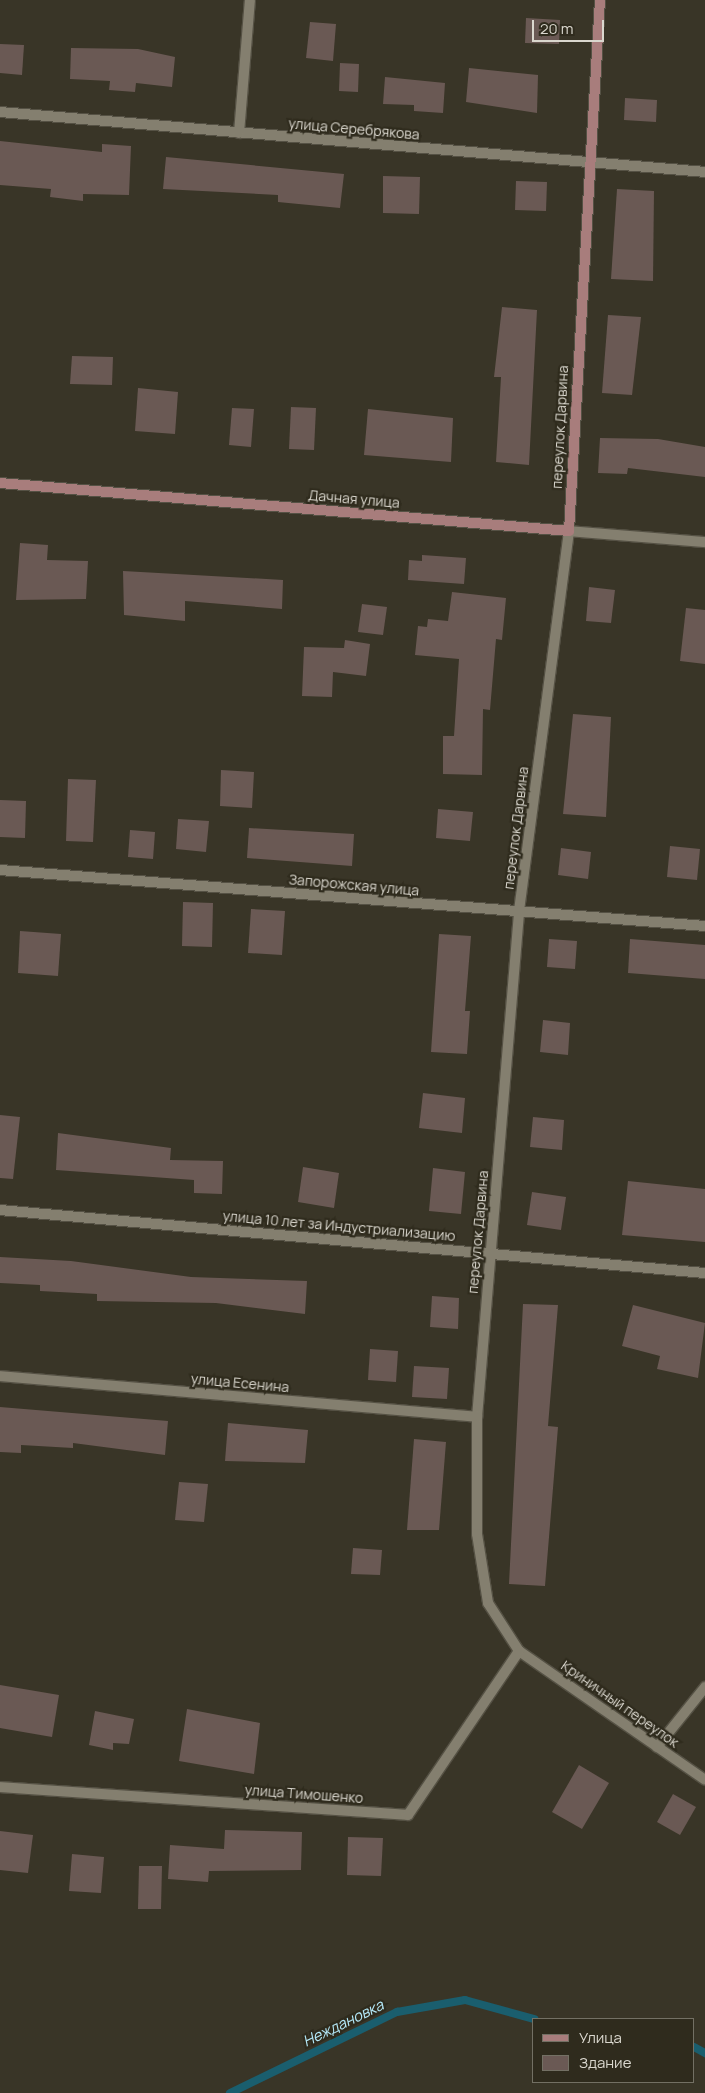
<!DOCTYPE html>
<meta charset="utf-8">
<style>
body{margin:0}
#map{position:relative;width:705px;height:2093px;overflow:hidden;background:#393527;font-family:Manrope,sans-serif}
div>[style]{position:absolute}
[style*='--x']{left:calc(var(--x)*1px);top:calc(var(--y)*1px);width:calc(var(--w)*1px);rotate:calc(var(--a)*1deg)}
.stream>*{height:8px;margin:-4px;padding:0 4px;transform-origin:4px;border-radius:4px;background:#1a5e6e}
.building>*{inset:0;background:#6a5954}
.roads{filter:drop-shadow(1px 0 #555144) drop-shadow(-1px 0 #555144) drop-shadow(0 1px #555144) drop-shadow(0 -1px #555144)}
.lane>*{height:10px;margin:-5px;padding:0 5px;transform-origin:5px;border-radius:5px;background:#847f6f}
.street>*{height:10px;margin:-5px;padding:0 5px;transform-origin:5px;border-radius:5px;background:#847f6f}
.secondary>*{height:10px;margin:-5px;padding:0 5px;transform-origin:5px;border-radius:5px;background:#a87d7c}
span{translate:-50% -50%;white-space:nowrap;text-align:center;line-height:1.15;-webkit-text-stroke:4.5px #2f2b1d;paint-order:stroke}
.street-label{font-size:14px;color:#dad7ce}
.water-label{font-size:15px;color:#b6ebfb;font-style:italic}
.legend{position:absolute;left:532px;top:2018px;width:162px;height:65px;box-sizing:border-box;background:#2f2b1d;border:1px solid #737064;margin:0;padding:6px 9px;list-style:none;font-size:15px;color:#dad7ce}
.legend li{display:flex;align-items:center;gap:10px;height:25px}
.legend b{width:25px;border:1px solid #737064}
.scale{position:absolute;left:532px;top:20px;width:72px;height:22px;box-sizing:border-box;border:2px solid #dad7ce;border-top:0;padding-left:6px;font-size:15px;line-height:18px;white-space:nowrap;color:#dad7ce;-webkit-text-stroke:4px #2f2b1d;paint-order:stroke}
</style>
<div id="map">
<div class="stream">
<div style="--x:694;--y:2047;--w:13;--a:29"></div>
<div style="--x:230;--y:2093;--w:186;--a:-25.9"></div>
<div style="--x:397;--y:2012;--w:69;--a:-10"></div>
<div style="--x:465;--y:2000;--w:72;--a:15.4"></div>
</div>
<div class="building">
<div style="clip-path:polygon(526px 18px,560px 20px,559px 44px,525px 43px)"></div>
<div style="clip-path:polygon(310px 22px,336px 24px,333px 61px,306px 58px)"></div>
<div style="clip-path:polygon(0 44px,24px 45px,22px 75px,0 73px)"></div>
<div style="clip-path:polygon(71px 48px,138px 49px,175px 57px,172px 87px,136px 83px,135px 92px,109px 90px,110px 81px,70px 79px)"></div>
<div style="clip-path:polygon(340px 63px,359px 64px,358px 92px,339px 91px)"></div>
<div style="clip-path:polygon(469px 68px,538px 75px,537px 113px,466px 102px)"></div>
<div style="clip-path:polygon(385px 77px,445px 83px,443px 113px,414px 111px,414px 105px,383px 104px)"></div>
<div style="clip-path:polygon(625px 98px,657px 100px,656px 122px,624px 120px)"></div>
<div style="clip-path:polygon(0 141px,102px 152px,102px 144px,131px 146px,129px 195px,83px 194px,83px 201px,50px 197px,51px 189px,0 185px)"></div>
<div style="clip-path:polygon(166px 157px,344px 174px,340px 208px,278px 202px,278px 195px,163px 189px)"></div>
<div style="clip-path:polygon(383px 176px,420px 177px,419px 214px,383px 213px)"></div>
<div style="clip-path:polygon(516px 181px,547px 182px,546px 211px,515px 210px)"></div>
<div style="clip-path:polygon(617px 189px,654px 191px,653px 281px,611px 279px)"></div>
<div style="clip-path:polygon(502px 307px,537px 310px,529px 465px,496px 462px,501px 377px,494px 377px)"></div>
<div style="clip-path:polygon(608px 315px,641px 317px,632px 395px,602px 393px)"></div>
<div style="clip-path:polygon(72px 356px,113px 357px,112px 385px,70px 384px)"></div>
<div style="clip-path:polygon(138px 388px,178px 392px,175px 434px,135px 431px)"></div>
<div style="clip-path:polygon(291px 407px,316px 408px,314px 450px,289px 449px)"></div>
<div style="clip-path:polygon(232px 408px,254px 409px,251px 447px,229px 445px)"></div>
<div style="clip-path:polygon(368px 409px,453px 418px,451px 462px,364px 455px)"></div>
<div style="clip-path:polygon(600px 438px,658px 439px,705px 447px,705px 477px,628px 468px,627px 474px,598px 473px)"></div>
<div style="clip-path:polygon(20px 543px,48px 545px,47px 560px,88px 561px,86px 599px,16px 600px)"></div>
<div style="clip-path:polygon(422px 555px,466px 558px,464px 584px,408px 580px,409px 560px,422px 561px)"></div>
<div style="clip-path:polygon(123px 571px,283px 580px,282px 609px,185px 601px,185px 621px,124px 615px)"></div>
<div style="clip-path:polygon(589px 587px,615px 590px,611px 623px,586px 621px)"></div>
<div style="clip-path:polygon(452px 592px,506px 598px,502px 640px,496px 639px,490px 710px,483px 709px,482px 775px,443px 774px,443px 736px,454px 736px,459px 659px,415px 655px,418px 626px,427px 627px,428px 619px,448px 621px)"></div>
<div style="clip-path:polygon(362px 604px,387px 607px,383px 635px,358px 632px)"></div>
<div style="clip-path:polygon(686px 608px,705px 610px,705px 664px,680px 661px)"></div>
<div style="clip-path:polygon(345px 640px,370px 644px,366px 676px,333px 672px,332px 697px,302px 696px,304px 647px,344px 648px)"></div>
<div style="clip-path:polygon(573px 714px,611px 717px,606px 817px,563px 814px)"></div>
<div style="clip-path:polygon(221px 770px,254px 772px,252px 808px,220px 806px)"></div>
<div style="clip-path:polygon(68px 779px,96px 780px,93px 842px,66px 841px)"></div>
<div style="clip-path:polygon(0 800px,26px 801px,25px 838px,0 837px)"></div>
<div style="clip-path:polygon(438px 809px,473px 812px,470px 841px,436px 838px)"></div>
<div style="clip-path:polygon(178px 819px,209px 821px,206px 852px,176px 849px)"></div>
<div style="clip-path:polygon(249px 828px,354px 834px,352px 866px,247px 858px)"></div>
<div style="clip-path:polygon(130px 830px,155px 832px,153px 859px,128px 857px)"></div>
<div style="clip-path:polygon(670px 846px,700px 849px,697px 880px,667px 877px)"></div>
<div style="clip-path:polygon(561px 848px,591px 852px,588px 879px,558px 875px)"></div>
<div style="clip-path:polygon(183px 902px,213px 903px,212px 947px,182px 946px)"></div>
<div style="clip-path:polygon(251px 909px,285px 911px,282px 955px,248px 953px)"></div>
<div style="clip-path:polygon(20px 931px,61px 934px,58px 976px,18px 973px)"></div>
<div style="clip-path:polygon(439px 934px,471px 936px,465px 1011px,470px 1011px,467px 1054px,431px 1052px)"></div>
<div style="clip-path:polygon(549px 939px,577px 941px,575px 969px,547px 967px)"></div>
<div style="clip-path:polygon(630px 939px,705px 945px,705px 979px,628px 973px)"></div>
<div style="clip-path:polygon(543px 1020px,570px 1023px,568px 1055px,540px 1052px)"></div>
<div style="clip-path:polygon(423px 1093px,465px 1098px,462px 1133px,419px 1128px)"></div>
<div style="clip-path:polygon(0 1115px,20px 1117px,13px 1179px,0 1178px)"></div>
<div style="clip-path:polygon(533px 1117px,564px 1120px,562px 1150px,530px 1147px)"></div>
<div style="clip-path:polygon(58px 1133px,171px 1148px,170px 1160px,223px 1161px,222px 1194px,194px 1193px,194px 1180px,56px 1170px)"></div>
<div style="clip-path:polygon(303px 1167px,339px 1173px,334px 1208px,298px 1202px)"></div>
<div style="clip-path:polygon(433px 1168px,465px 1172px,461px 1214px,429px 1211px)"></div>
<div style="clip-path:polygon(628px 1181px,705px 1189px,705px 1242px,622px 1235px)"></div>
<div style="clip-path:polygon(532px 1192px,566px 1197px,561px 1230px,527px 1225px)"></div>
<div style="clip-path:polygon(0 1257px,71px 1261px,191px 1277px,307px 1281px,305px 1314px,216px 1303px,97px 1301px,97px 1294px,40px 1291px,40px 1285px,0 1283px)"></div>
<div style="clip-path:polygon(432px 1296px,459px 1298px,458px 1329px,430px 1327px)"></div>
<div style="clip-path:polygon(523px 1304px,558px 1305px,548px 1426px,558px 1427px,545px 1586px,509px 1584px)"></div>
<div style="clip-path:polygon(633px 1305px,705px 1323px,698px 1378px,657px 1369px,660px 1356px,622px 1346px)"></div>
<div style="clip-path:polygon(370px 1349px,398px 1351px,396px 1382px,368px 1380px)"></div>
<div style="clip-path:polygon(414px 1366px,449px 1368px,447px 1399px,412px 1397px)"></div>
<div style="clip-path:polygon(0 1407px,168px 1421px,165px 1455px,73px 1443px,73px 1448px,21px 1445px,21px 1453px,0 1452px)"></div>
<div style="clip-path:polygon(228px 1423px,308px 1430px,305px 1463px,225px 1461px)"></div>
<div style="clip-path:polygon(414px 1439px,446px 1442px,439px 1530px,407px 1530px)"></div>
<div style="clip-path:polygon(179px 1482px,208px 1484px,204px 1522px,175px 1520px)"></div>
<div style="clip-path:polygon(353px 1548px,382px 1550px,380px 1575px,351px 1574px)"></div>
<div style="clip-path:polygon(0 1685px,59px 1695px,52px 1737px,0 1728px)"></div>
<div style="clip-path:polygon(187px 1709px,260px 1723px,254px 1774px,179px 1761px)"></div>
<div style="clip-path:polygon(95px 1711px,134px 1719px,129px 1744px,113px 1743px,113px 1750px,89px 1745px)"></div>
<div style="clip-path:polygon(579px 1765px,609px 1783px,582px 1829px,552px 1812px)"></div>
<div style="clip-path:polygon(673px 1794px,696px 1807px,680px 1835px,657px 1822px)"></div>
<div style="clip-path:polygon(225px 1830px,302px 1832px,301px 1870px,209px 1871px,208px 1882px,168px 1879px,170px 1845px,224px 1849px)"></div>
<div style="clip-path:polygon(0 1831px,33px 1835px,28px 1873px,0 1870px)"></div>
<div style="clip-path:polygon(348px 1837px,383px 1838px,381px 1876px,347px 1875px)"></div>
<div style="clip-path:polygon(72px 1854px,104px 1857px,101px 1893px,69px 1891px)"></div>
<div style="clip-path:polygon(139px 1866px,162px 1866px,161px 1909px,138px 1909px)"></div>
</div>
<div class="roads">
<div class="lane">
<div style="--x:657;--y:1747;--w:77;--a:-51.3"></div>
</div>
<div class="street">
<div style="--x:0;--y:112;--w:708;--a:4.86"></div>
<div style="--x:239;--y:133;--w:133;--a:-85.3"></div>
<div style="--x:705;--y:542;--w:136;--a:-175.4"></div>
<div style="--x:569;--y:531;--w:385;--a:97.5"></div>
<div style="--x:519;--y:913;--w:506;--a:94.76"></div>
<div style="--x:477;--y:1417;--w:117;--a:90"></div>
<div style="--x:477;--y:1534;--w:70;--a:80.9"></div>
<div style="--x:488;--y:1603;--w:57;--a:57.1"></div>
<div style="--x:519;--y:1651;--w:226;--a:34.7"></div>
<div style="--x:0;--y:870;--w:707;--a:4.54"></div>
<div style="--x:0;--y:1210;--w:708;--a:5.11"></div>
<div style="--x:0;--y:1376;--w:479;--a:4.9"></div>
<div style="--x:0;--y:1787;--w:409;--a:3.9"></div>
<div style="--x:408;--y:1815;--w:198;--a:-55.9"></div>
</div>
<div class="secondary">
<div style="--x:0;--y:483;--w:571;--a:4.82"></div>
<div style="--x:569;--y:531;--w:532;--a:-86.66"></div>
</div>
</div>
<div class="street-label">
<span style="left:354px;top:129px;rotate:5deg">улица Серебрякова</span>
<span style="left:560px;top:427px;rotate:-87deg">переулок Дарвина</span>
<span style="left:354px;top:499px;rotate:5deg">Дачная улица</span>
<span style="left:516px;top:828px;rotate:-83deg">переулок Дарвина</span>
<span style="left:354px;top:885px;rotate:5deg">Запорожская улица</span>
<span style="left:339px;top:1226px;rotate:5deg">улица 10 лет за Индустриализацию</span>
<span style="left:478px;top:1232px;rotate:-85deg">переулок Дарвина</span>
<span style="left:240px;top:1383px;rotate:5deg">улица Есенина</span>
<span style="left:620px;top:1704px;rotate:35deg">Криничный переулок</span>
<span style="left:304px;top:1794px;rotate:4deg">улица Тимошенко</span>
</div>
<div class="water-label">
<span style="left:343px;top:2023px;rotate:-26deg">Неждановка</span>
</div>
<ul class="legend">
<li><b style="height:6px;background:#a87d7c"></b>Улица</li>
<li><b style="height:14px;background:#6a5954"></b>Здание</li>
</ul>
<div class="scale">20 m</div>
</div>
